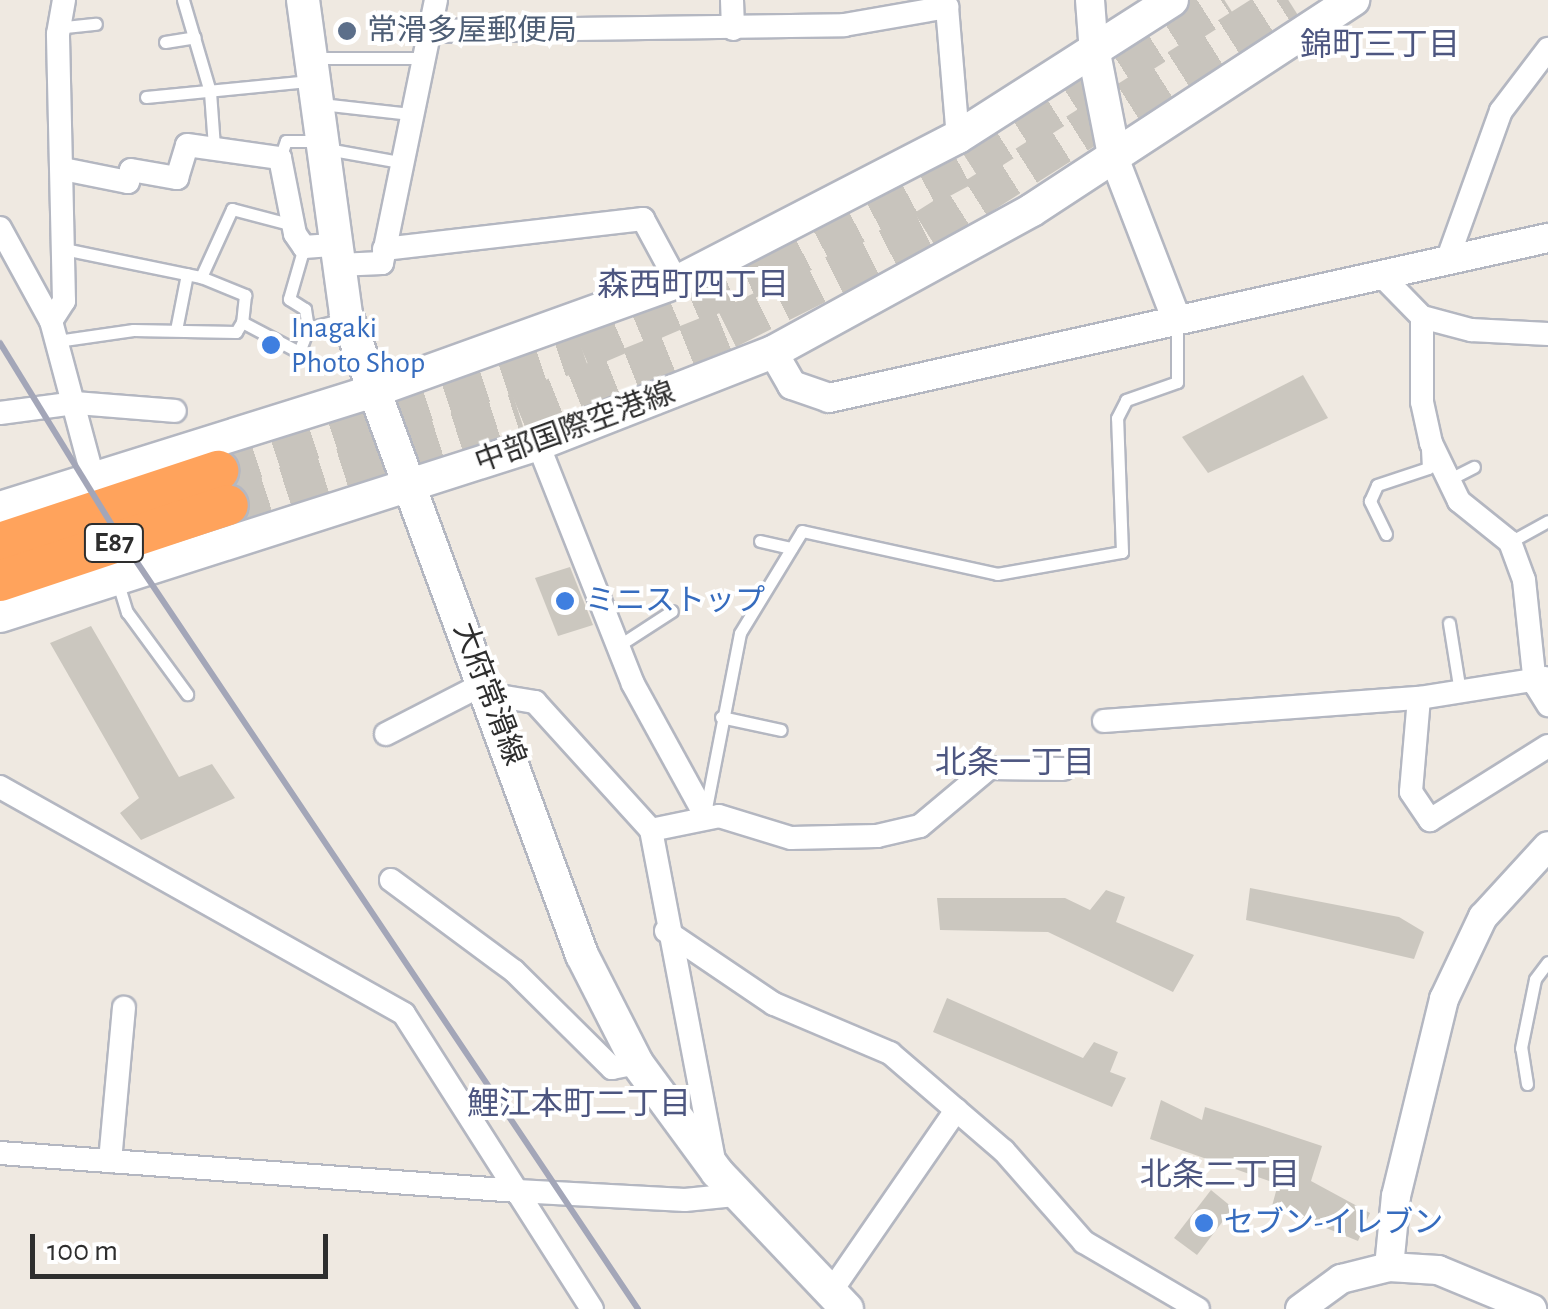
<!DOCTYPE html>
<meta charset="utf-8">
<style>
body{margin:0}
#map{position:relative;width:1548px;height:1309px;overflow:hidden;background:#efe9e1;font-family:"Alegreya Sans","Noto Sans JP",sans-serif}
div>[style]{position:absolute}
[style*='--x']{left:calc(var(--x)*1px);top:calc(var(--y)*1px);width:calc(var(--w)*1px);rotate:calc(var(--a)*1deg)}
.building>*{inset:0;background:#cbc7bf}
.motorway-tunnel>*{height:40px;margin-top:-20px;transform-origin:0;background:repeating-linear-gradient(90deg,#c8c4bd 0 40px,transparent 0 60px)}
.roads{filter:drop-shadow(2px 0 #b4b7c1) drop-shadow(-2px 0 #b4b7c1) drop-shadow(0 2px #b4b7c1) drop-shadow(0 -2px #b4b7c1)}
.service>*{height:11px;margin:-5.5px;padding:0 5.5px;transform-origin:5.5px;border-radius:5.5px;background:#fff}
.minor>*{height:22px;margin:-11px;padding:0 11px;transform-origin:11px;border-radius:11px;background:#fff}
.tertiary>*{height:28px;margin:-14px;padding:0 14px;transform-origin:14px;border-radius:14px;background:#fff}
.secondary>*{height:32px;margin:-16px;padding:0 16px;transform-origin:16px;border-radius:16px;background:#fff}
.motorway>*{height:40px;margin:-20px;padding:0 20px;transform-origin:20px;border-radius:20px;background:#ffa35c}
.rail>*{height:6px;margin:-3px;padding:0 3px;transform-origin:3px;border-radius:3px;background:#a3a6b8}
.dots>*{width:28px;height:28px;translate:-50% -50%;box-sizing:border-box;border:5px solid #fff;border-radius:50%}
span{translate:-50% -50%;white-space:nowrap;text-align:center;line-height:1.15;-webkit-text-stroke:8px #fff;paint-order:stroke}
.shield-label span{padding:2px 8px;background:#fff;border:2px solid;border-radius:8px;-webkit-text-stroke-width:0}
.shield-label{font-size:28px;color:#2e2e2e;font-weight:700}
.service-label{font-size:30px;color:#4e5e75}
.left{translate:0 -50%;text-align:left}
.shop-label{font-size:30px;color:#366cbe}
.street-label{font-size:30px;color:#2e2e2e}
.neighbourhood-label{font-size:32px;color:#4d5680}
.scale{position:absolute;left:30px;top:1234px;width:298px;height:45px;box-sizing:border-box;border:5px solid #2e2e2e;border-top:0;padding-left:12px;font-size:30px;line-height:35px;white-space:nowrap;color:#2e2e2e;-webkit-text-stroke:8px #fff;paint-order:stroke}
</style>
<div id="map">
<div class="building">
<div style="clip-path:polygon(1303px 375px,1328px 418px,1208px 473px,1182px 437px)"></div>
<div style="clip-path:polygon(570px 567px,593px 625px,558px 636px,535px 578px)"></div>
<div style="clip-path:polygon(91px 626px,179px 777px,212px 764px,235px 798px,141px 840px,120px 813px,139px 798px,50px 643px)"></div>
<div style="clip-path:polygon(1250px 888px,1399px 917px,1424px 932px,1414px 959px,1246px 920px)"></div>
<div style="clip-path:polygon(1106px 890px,1125px 897px,1116px 922px,1194px 955px,1173px 992px,1048px 932px,940px 930px,937px 898px,1065px 898px,1090px 910px)"></div>
<div style="clip-path:polygon(947px 998px,1083px 1058px,1094px 1042px,1118px 1052px,1110px 1072px,1126px 1078px,1112px 1107px,933px 1032px)"></div>
<div style="clip-path:polygon(1161px 1100px,1202px 1120px,1205px 1107px,1322px 1146px,1311px 1181px,1370px 1213px,1358px 1241px,1272px 1206px,1278px 1184px,1150px 1139px)"></div>
<div style="clip-path:polygon(1211px 1190px,1233px 1208px,1197px 1255px,1174px 1238px)"></div>
</div>
<div class="motorway-tunnel">
<div style="--x:218;--y:471;--w:384;--a:-18.4"></div>
<div style="--x:582;--y:350;--w:201;--a:-23.1"></div>
<div style="--x:767;--y:271;--w:229;--a:-28.1"></div>
<div style="--x:969;--y:163;--w:303;--a:-32.5"></div>
<div style="--x:228;--y:505;--w:305;--a:-17.7"></div>
<div style="--x:519;--y:412;--w:224;--a:-21.8"></div>
<div style="--x:727;--y:329;--w:221;--a:-26.6"></div>
<div style="--x:925;--y:230;--w:430;--a:-32.4"></div>
</div>
<div class="roads">
<div class="service">
<div style="--x:183;--y:0;--w:96;--a:73.6"></div>
<div style="--x:210;--y:92;--w:54;--a:85.8"></div>
<div style="--x:65;--y:27;--w:31;--a:-6"></div>
<div style="--x:165;--y:42;--w:30;--a:-9"></div>
<div style="--x:315;--y:58;--w:108;--a:0"></div>
<div style="--x:146;--y:97;--w:165;--a:-5.6"></div>
<div style="--x:321;--y:104;--w:90;--a:6.4"></div>
<div style="--x:327;--y:149;--w:73;--a:10.2"></div>
<div style="--x:280;--y:158;--w:18;--a:-71"></div>
<div style="--x:286;--y:141;--w:32;--a:0"></div>
<div style="--x:289;--y:224;--w:59;--a:-165.3"></div>
<div style="--x:232;--y:209;--w:75;--a:114.5"></div>
<div style="--x:201;--y:277;--w:48;--a:22.2"></div>
<div style="--x:245;--y:295;--w:27;--a:96"></div>
<div style="--x:242;--y:322;--w:64;--a:27.8"></div>
<div style="--x:299;--y:352;--w:26;--a:-69"></div>
<div style="--x:308;--y:328;--w:36;--a:-14"></div>
<div style="--x:304;--y:247;--w:54;--a:106.1"></div>
<div style="--x:289;--y:299;--w:19;--a:32"></div>
<div style="--x:305;--y:309;--w:19;--a:81"></div>
<div style="--x:64;--y:249;--w:140;--a:11.6"></div>
<div style="--x:176;--y:330;--w:57;--a:-78.9"></div>
<div style="--x:57;--y:341;--w:77;--a:-8.2"></div>
<div style="--x:133;--y:330;--w:103;--a:1.1"></div>
<div style="--x:236;--y:332;--w:12;--a:-59"></div>
<div style="--x:1448;--y:480;--w:29;--a:-27"></div>
<div style="--x:1386;--y:534;--w:37;--a:-116"></div>
<div style="--x:1370;--y:501;--w:17;--a:-66"></div>
<div style="--x:1377;--y:485;--w:54;--a:-18.4"></div>
<div style="--x:1428;--y:468;--w:18;--a:-93"></div>
<div style="--x:760;--y:541;--w:32;--a:13"></div>
<div style="--x:1510;--y:542;--w:43;--a:-28.9"></div>
<div style="--x:117;--y:580;--w:34;--a:73"></div>
<div style="--x:127;--y:612;--w:102;--a:53.8"></div>
<div style="--x:1449;--y:623;--w:70;--a:80.9"></div>
<div style="--x:618;--y:646;--w:64;--a:-32.9"></div>
<div style="--x:721;--y:717;--w:61;--a:12.2"></div>
<div style="--x:706;--y:808;--w:178;--a:-79"></div>
<div style="--x:740;--y:633;--w:119;--a:-58.7"></div>
<div style="--x:802;--y:531;--w:200;--a:12.4"></div>
<div style="--x:997;--y:574;--w:127;--a:-10"></div>
<div style="--x:1122;--y:552;--w:134;--a:-92.1"></div>
<div style="--x:1117;--y:418;--w:20;--a:-63"></div>
<div style="--x:1126;--y:400;--w:54;--a:-19.4"></div>
<div style="--x:1177;--y:382;--w:60;--a:-90"></div>
<div style="--x:1527;--y:1084;--w:36;--a:-99"></div>
<div style="--x:1521;--y:1048;--w:70;--a:-78.5"></div>
<div style="--x:1535;--y:979;--w:21;--a:-53"></div>
</div>
<div class="minor">
<div style="--x:732;--y:0;--w:29;--a:88"></div>
<div style="--x:431;--y:31;--w:413;--a:-0.8"></div>
<div style="--x:844;--y:25;--w:105;--a:-9.9"></div>
<div style="--x:947;--y:7;--w:130;--a:85.2"></div>
<div style="--x:63;--y:169;--w:66;--a:11.3"></div>
<div style="--x:128;--y:182;--w:12;--a:-76"></div>
<div style="--x:131;--y:170;--w:47;--a:9.9"></div>
<div style="--x:177;--y:178;--w:34;--a:-73"></div>
<div style="--x:187;--y:145;--w:94;--a:8"></div>
<div style="--x:280;--y:158;--w:77;--a:78.8"></div>
<div style="--x:295;--y:234;--w:16;--a:55"></div>
<div style="--x:304;--y:247;--w:31;--a:-4"></div>
<div style="--x:0;--y:228;--w:106;--a:61.3"></div>
<div style="--x:51;--y:321;--w:163;--a:75"></div>
<div style="--x:384;--y:249;--w:261;--a:-6.6"></div>
<div style="--x:643;--y:219;--w:72;--a:61.6"></div>
<div style="--x:1448;--y:258;--w:156;--a:-70.2"></div>
<div style="--x:1501;--y:111;--w:78;--a:-52.8"></div>
<div style="--x:338;--y:265;--w:44;--a:-2.6"></div>
<div style="--x:382;--y:263;--w:268;--a:-78.4"></div>
<div style="--x:1380;--y:274;--w:60;--a:45.7"></div>
<div style="--x:1422;--y:317;--w:51;--a:14.9"></div>
<div style="--x:1471;--y:330;--w:77;--a:3"></div>
<div style="--x:1422;--y:317;--w:85;--a:90"></div>
<div style="--x:1422;--y:402;--w:42;--a:77.6"></div>
<div style="--x:1431;--y:443;--w:64;--a:64.2"></div>
<div style="--x:1459;--y:501;--w:65;--a:38.8"></div>
<div style="--x:1510;--y:542;--w:40;--a:69.8"></div>
<div style="--x:1524;--y:580;--w:105;--a:84"></div>
<div style="--x:1535;--y:684;--w:25;--a:58"></div>
<div style="--x:51;--y:321;--w:24;--a:-57"></div>
<div style="--x:64;--y:301;--w:267;--a:-91.3"></div>
<div style="--x:58;--y:34;--w:35;--a:-80"></div>
<div style="--x:0;--y:413;--w:77;--a:-7.5"></div>
<div style="--x:76;--y:403;--w:99;--a:4.6"></div>
<div style="--x:538;--y:444;--w:258;--a:68.4"></div>
<div style="--x:633;--y:684;--w:152;--a:61.2"></div>
<div style="--x:1545;--y:678;--w:128;--a:171"></div>
<div style="--x:1419;--y:698;--w:94;--a:94.9"></div>
<div style="--x:1411;--y:792;--w:34;--a:56"></div>
<div style="--x:1430;--y:820;--w:139;--a:-32.1"></div>
<div style="--x:493;--y:695;--w:43;--a:9.5"></div>
<div style="--x:535;--y:702;--w:173;--a:47.8"></div>
<div style="--x:651;--y:830;--w:335;--a:79.2"></div>
<div style="--x:1104;--y:721;--w:316;--a:-4.2"></div>
<div style="--x:386;--y:734;--w:114;--a:-27.2"></div>
<div style="--x:0;--y:787;--w:463;--a:29.3"></div>
<div style="--x:404;--y:1014;--w:350;--a:57.5"></div>
<div style="--x:651;--y:830;--w:69;--a:-11.6"></div>
<div style="--x:719;--y:816;--w:75;--a:17"></div>
<div style="--x:791;--y:838;--w:86;--a:-1.3"></div>
<div style="--x:877;--y:836;--w:44;--a:-13.1"></div>
<div style="--x:920;--y:826;--w:90;--a:-40"></div>
<div style="--x:989;--y:768;--w:74;--a:0.8"></div>
<div style="--x:391;--y:880;--w:153;--a:36.5"></div>
<div style="--x:514;--y:971;--w:138;--a:44.7"></div>
<div style="--x:612;--y:1068;--w:25;--a:-11"></div>
<div style="--x:666;--y:931;--w:130;--a:34.1"></div>
<div style="--x:774;--y:1004;--w:126;--a:22.9"></div>
<div style="--x:890;--y:1053;--w:150;--a:40.7"></div>
<div style="--x:1004;--y:1151;--w:121;--a:48.7"></div>
<div style="--x:1084;--y:1242;--w:132;--a:30.4"></div>
<div style="--x:0;--y:1153;--w:518;--a:4.2"></div>
<div style="--x:517;--y:1191;--w:168;--a:3.1"></div>
<div style="--x:685;--y:1200;--w:50;--a:-5.7"></div>
<div style="--x:110;--y:1161;--w:154;--a:-84.8"></div>
<div style="--x:832;--y:1290;--w:219;--a:-55.4"></div>
</div>
<div class="tertiary">
<div style="--x:1090;--y:0;--w:53;--a:85.7"></div>
<div style="--x:1115;--y:160;--w:169;--a:68.9"></div>
<div style="--x:773;--y:352;--w:38;--a:60"></div>
<div style="--x:792;--y:385;--w:39;--a:19"></div>
<div style="--x:829;--y:398;--w:737;--a:-12.55"></div>
<div style="--x:1389;--y:1267;--w:71;--a:-84.4"></div>
<div style="--x:1396;--y:1196;--w:203;--a:-76.3"></div>
<div style="--x:1444;--y:999;--w:91;--a:-64.6"></div>
<div style="--x:1483;--y:917;--w:96;--a:-47.5"></div>
<div style="--x:1300;--y:1309;--w:51;--a:-36.2"></div>
<div style="--x:1341;--y:1279;--w:49;--a:-14"></div>
<div style="--x:1389;--y:1267;--w:49;--a:3.5"></div>
<div style="--x:1438;--y:1270;--w:102;--a:22.5"></div>
</div>
<div class="secondary">
<div style="--x:303;--y:0;--w:317;--a:82.2"></div>
<div style="--x:346;--y:314;--w:683;--a:69.79"></div>
<div style="--x:582;--y:955;--w:121;--a:63"></div>
<div style="--x:637;--y:1063;--w:135;--a:53.7"></div>
<div style="--x:717;--y:1172;--w:189;--a:46.5"></div>
<div style="--x:1094;--y:53;--w:109;--a:78.9"></div>
<div style="--x:0;--y:508;--w:389;--a:-17.4"></div>
<div style="--x:371;--y:392;--w:325;--a:-19.8"></div>
<div style="--x:677;--y:282;--w:316;--a:-27.3"></div>
<div style="--x:958;--y:137;--w:254;--a:-32.6"></div>
<div style="--x:0;--y:616;--w:565;--a:-17.73"></div>
<div style="--x:538;--y:444;--w:252;--a:-21.4"></div>
<div style="--x:773;--y:352;--w:295;--a:-28.7"></div>
<div style="--x:1032;--y:210;--w:384;--a:-33.2"></div>
</div>
<div class="motorway">
<div style="--x:0;--y:543;--w:230;--a:-18.3"></div>
<div style="--x:0;--y:581;--w:240;--a:-18.4"></div>
</div>
</div>
<div class="rail">
<div style="--x:0;--y:343;--w:214;--a:58.4"></div>
<div style="--x:112;--y:525;--w:944;--a:56.14"></div>
</div>
<div class="dots">
<div style="left:347px;top:31px;background:#5c6f8a"></div>
<div style="left:271px;top:345px;background:#3f7fe0"></div>
<div style="left:565px;top:601px;background:#3f7fe0"></div>
<div style="left:1204px;top:1223px;background:#3f7fe0"></div>
</div>
<div class="shield-label">
<span style="left:114px;top:543px">E87</span>
</div>
<div class="service-label">
<span class="left" style="left:367px;top:31px">常滑多屋郵便局</span>
</div>
<div class="shop-label">
<span class="left" style="left:291px;top:345px">Inagaki<br>Photo Shop</span>
<span class="left" style="left:585px;top:601px">ミニストップ</span>
<span class="left" style="left:1224px;top:1223px">セブン-イレブン</span>
</div>
<div class="street-label">
<span style="left:575px;top:428px;rotate:-20deg">中部国際空港線</span>
<span style="left:489px;top:694px;rotate:69deg">大府常滑線</span>
</div>
<div class="neighbourhood-label">
<span style="left:1380px;top:45px">錦町三丁目</span>
<span style="left:693px;top:285px">森西町四丁目</span>
<span style="left:1015px;top:763px">北条一丁目</span>
<span style="left:579px;top:1104px">鯉江本町二丁目</span>
<span style="left:1220px;top:1175px">北条二丁目</span>
</div>
<div class="scale">100 m</div>
</div>
